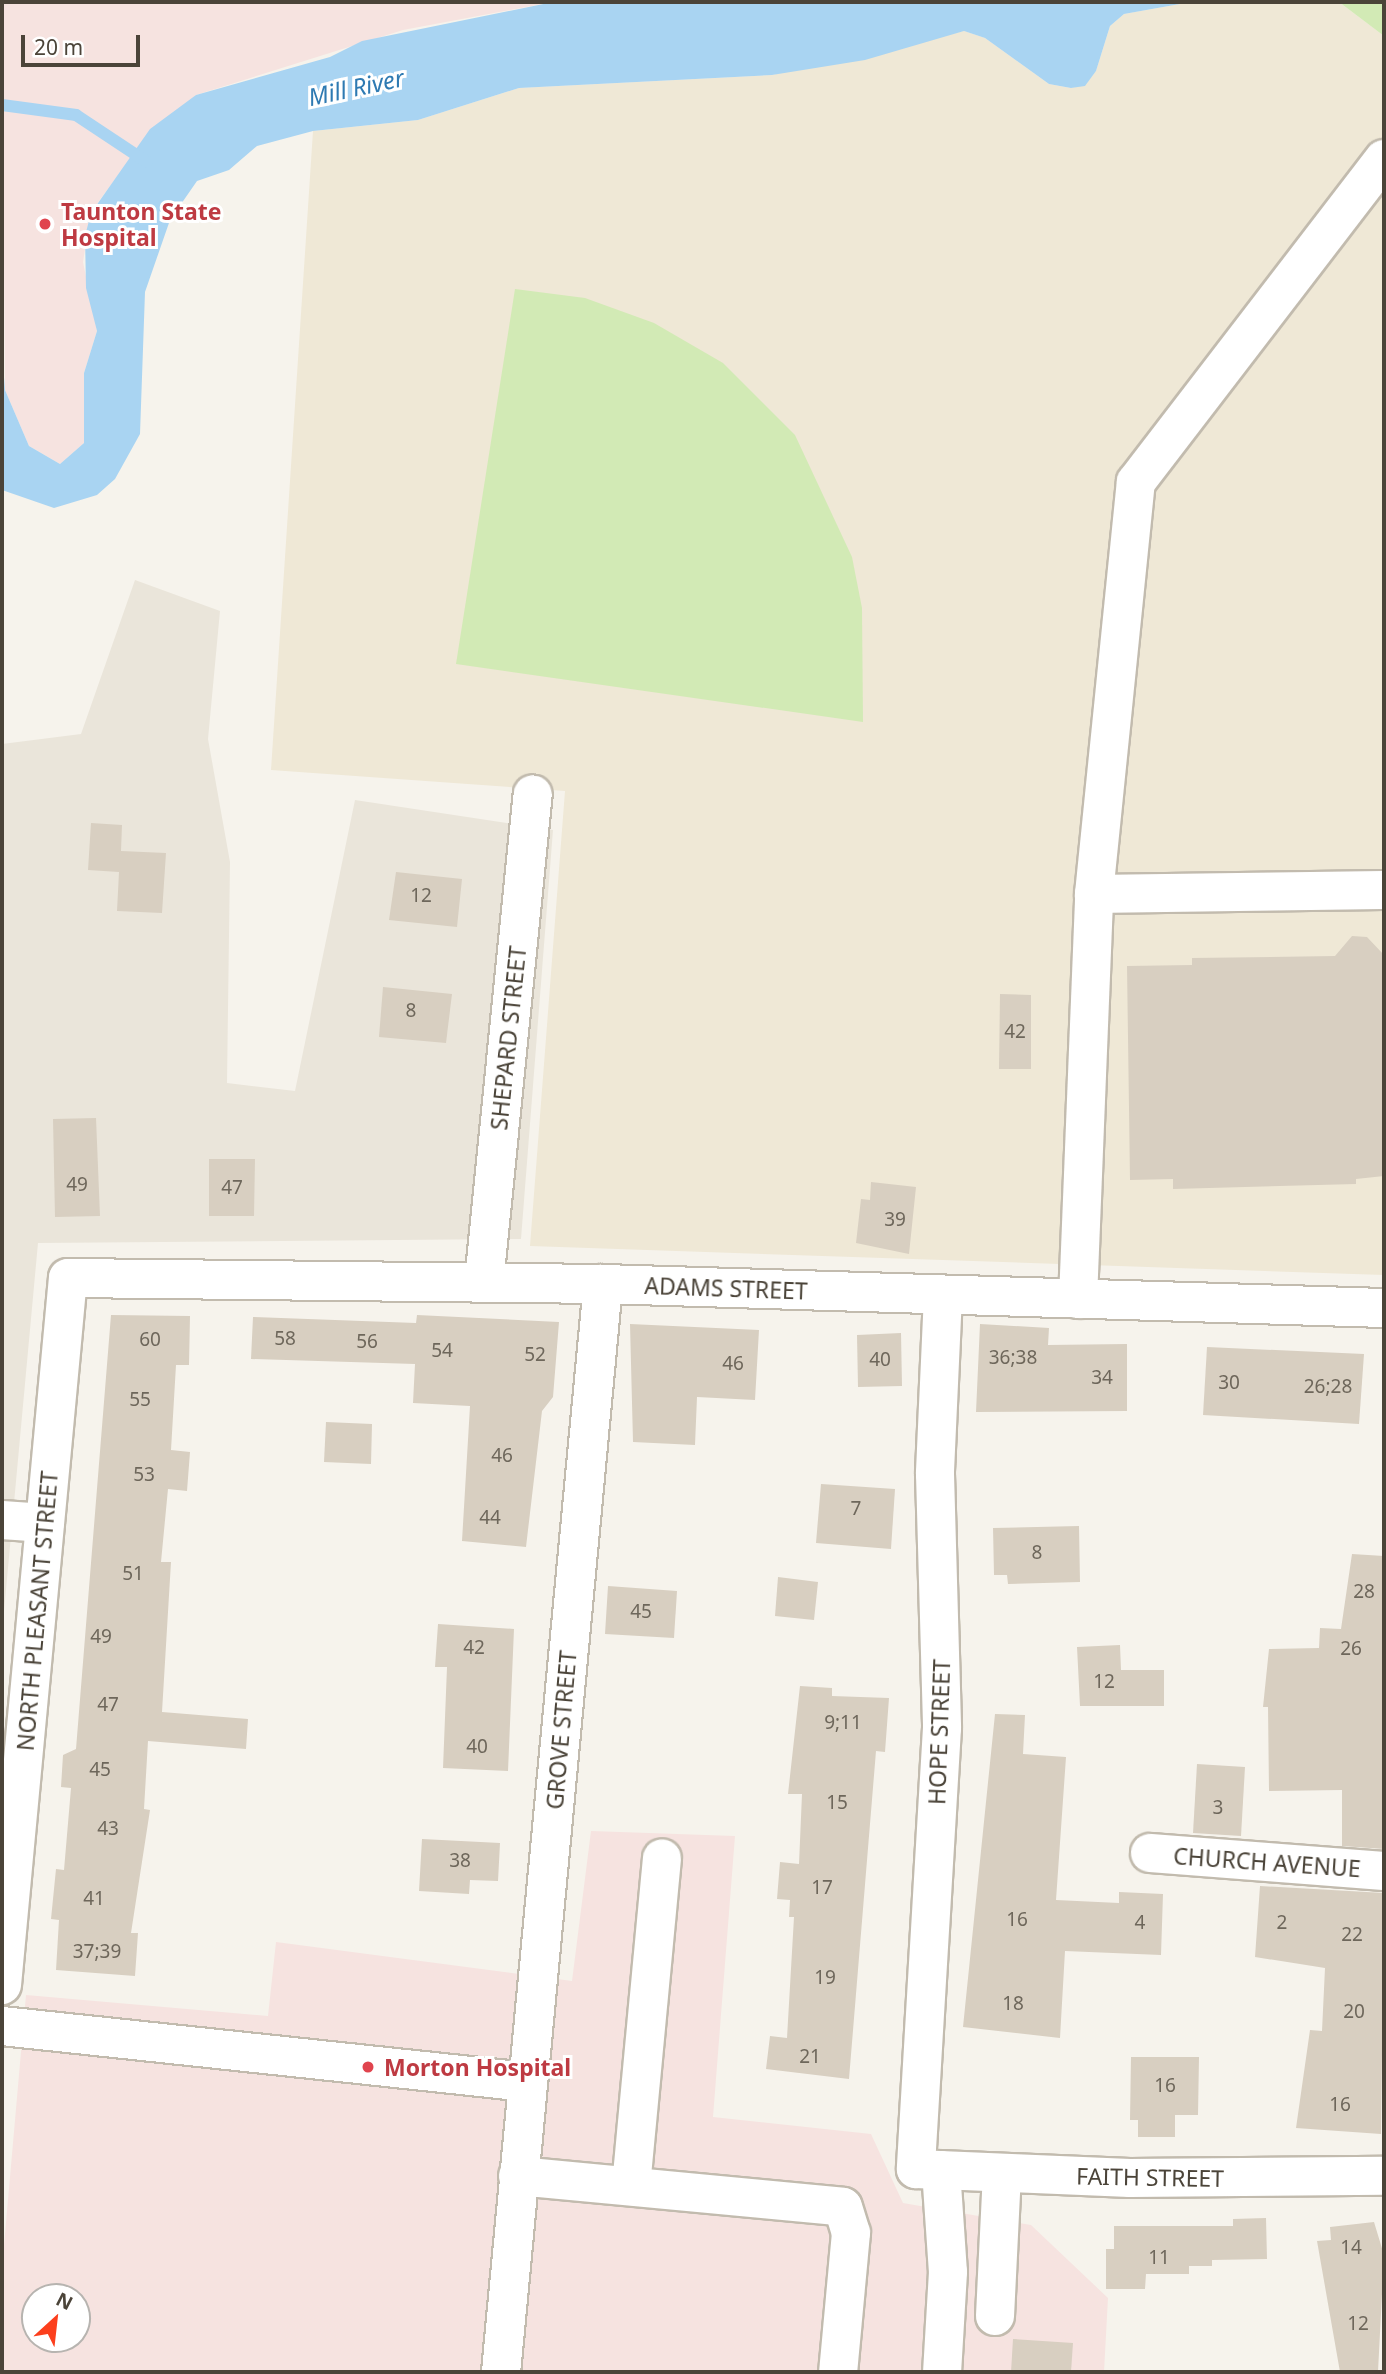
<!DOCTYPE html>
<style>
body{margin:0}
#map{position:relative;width:1386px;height:2374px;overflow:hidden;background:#f6f3ec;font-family:"Noto Sans",sans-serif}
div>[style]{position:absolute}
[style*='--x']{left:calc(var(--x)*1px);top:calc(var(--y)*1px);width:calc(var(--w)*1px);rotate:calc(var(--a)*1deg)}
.residential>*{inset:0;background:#eae5da}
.education>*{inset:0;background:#efe8d6}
.medical>*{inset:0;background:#f6e3e0}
.green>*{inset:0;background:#d2eab5}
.water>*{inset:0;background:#a9d4f2}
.stream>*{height:12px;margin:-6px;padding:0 6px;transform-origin:6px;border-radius:6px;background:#a9d4f2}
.building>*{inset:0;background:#d8cfc1}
.roads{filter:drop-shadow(2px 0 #c2bbae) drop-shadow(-2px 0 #c2bbae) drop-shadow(0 2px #c2bbae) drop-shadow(0 -2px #c2bbae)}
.minor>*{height:38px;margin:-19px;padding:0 19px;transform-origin:19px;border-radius:19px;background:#fff}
.dots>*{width:19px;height:19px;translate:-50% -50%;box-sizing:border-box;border:4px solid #fff;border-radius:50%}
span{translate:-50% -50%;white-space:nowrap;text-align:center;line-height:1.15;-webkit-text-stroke:6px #fff;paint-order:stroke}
.number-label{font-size:19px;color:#6e675b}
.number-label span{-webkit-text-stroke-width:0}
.health-label{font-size:23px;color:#be3a42;font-weight:700}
.left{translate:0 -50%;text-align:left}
.street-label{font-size:23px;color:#4b4439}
.water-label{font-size:24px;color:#2e7ab2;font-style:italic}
.frame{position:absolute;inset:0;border:4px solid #4b4439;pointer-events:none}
.north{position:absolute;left:21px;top:2283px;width:70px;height:70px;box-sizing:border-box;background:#fff;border:2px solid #b7b4b0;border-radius:50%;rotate:27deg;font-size:19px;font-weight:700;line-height:28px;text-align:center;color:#4b4439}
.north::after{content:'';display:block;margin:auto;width:24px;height:32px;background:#fc3f1d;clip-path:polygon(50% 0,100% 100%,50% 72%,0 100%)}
.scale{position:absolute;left:21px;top:35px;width:119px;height:32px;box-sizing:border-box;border:4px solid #4b4439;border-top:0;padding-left:9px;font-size:21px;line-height:24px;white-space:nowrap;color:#4b4439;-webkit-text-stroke:5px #fff;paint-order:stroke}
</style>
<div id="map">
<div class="residential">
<div style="clip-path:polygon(135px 580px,220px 611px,208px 739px,230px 862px,227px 1083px,295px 1091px,355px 800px,553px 830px,521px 1239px,38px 1243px,2px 1633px,2px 744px,81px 734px)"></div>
</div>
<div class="education">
<div style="clip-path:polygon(1191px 2px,1339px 2px,1384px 36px,1384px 1275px,530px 1246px,565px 791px,271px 770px,313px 131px,418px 120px,519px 88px,772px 75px,964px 31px,985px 38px,1049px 84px,1071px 88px,1085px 85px,1096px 71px,1110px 26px,1124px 14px)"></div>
</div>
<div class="medical">
<div style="clip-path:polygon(2px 2px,553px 2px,403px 30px,196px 95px,129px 160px,91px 212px,83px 262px,97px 331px,84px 373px,84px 443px,60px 464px,29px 446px,5px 390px)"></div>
<div style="clip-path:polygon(evenodd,591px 1831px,735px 1836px,713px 2117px,871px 2134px,903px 2203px,1031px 2225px,1108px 2298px,1104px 2372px,2px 2372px,2px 2268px,26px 1995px,268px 2016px,276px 1942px,572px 1981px,591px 1831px,35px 2297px,77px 2297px,77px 2339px,35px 2339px,35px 2297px)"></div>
</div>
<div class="green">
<div style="clip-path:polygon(1339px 2px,1384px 2px,1384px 36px)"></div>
<div style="clip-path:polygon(515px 289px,585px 298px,654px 323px,723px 363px,795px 435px,852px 557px,862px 608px,863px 722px,456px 664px)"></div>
</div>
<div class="water">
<div style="clip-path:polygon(553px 2px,1191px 2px,1124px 14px,1110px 26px,1096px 71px,1085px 86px,1071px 88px,1049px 84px,985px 38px,964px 31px,865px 60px,772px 75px,519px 88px,418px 120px,313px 131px,257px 146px,229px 170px,197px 181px,170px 220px,145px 292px,140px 434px,115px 479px,97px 495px,54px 508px,2px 490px,2px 351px,5px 390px,29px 446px,60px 464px,84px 443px,84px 373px,97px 331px,86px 288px,85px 236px,91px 213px,150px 129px,196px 95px,330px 57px,362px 41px)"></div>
</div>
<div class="stream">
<div style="--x:2;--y:105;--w:75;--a:7.7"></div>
<div style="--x:76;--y:115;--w:85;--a:33.5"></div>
</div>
<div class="building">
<div style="clip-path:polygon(91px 823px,122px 825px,121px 851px,166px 853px,162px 913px,117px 911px,119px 872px,88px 870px)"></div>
<div style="clip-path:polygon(396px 872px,462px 879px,457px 927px,389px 920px)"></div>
<div style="clip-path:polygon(1352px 936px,1367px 937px,1384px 955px,1384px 1176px,1356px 1179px,1356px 1184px,1173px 1189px,1173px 1179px,1130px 1180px,1127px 966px,1192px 965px,1192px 958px,1335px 956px)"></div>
<div style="clip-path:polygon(383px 987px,452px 994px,446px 1043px,379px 1037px)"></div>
<div style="clip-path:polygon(1000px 994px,1031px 995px,1031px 1069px,999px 1069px)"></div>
<div style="clip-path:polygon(96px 1118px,100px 1216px,55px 1217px,53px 1119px)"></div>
<div style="clip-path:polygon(209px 1159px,255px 1159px,254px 1216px,209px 1216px)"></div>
<div style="clip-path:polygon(871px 1182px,916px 1187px,909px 1254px,856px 1243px,861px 1199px,870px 1200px)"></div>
<div style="clip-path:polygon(111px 1315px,190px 1316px,189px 1365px,176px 1365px,171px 1450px,190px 1452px,187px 1491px,168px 1489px,161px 1562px,171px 1562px,162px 1712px,248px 1719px,246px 1749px,148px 1741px,144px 1809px,150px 1810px,131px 1933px,138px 1933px,135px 1976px,56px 1970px,59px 1920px,51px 1919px,56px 1869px,64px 1870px,71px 1788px,61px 1787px,63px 1755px,76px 1749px)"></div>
<div style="clip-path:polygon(417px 1315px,559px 1322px,553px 1397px,542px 1411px,526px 1547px,462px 1541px,470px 1406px,413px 1403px,415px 1364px,251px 1359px,253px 1317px,416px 1323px)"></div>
<div style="clip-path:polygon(630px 1324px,759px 1330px,755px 1400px,697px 1397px,695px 1445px,633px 1442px)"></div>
<div style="clip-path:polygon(980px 1324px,1049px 1328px,1048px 1345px,1127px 1344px,1127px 1411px,976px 1412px)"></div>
<div style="clip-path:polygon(901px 1333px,902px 1386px,858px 1387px,857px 1335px)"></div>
<div style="clip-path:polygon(1207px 1347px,1364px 1354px,1359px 1424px,1203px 1415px)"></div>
<div style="clip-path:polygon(326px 1422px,372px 1424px,371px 1464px,324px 1462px)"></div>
<div style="clip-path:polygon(821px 1484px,895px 1489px,891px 1549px,816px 1543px)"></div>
<div style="clip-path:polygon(1079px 1526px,1080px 1582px,1008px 1584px,1007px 1575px,994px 1575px,993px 1528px)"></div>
<div style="clip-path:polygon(1352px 1554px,1384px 1556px,1384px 1849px,1342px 1846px,1342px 1790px,1269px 1791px,1268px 1707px,1263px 1707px,1269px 1649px,1319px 1648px,1320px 1628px,1341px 1629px)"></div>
<div style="clip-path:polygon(778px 1577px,818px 1582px,814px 1620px,775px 1616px)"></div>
<div style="clip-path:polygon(608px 1586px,677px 1591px,674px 1638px,605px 1634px)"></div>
<div style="clip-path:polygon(438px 1624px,514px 1629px,508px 1771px,443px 1768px,447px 1667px,435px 1667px)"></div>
<div style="clip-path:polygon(1120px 1645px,1121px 1670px,1164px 1670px,1164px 1706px,1080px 1706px,1077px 1647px)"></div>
<div style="clip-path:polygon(800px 1686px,832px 1688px,832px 1696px,889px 1698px,885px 1752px,876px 1751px,849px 2079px,766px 2069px,770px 2036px,787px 2038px,794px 1917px,789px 1917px,790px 1900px,777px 1899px,780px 1862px,799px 1864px,802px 1794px,788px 1794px)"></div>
<div style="clip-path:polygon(995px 1714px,1025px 1715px,1023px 1754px,1066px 1757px,1056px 1900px,1119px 1903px,1119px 1892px,1163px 1894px,1161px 1955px,1065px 1951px,1060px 2038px,963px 2027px)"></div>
<div style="clip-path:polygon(1197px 1764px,1245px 1767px,1241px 1836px,1193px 1833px)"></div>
<div style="clip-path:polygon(422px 1839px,500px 1843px,498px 1881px,470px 1880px,469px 1894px,419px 1891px)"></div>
<div style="clip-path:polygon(1260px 1886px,1384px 1893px,1381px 2134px,1296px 2128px,1310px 2030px,1322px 2031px,1325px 1968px,1255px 1957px)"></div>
<div style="clip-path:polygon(1131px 2057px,1199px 2057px,1198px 2115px,1175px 2115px,1175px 2137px,1138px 2137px,1138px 2120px,1130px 2120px)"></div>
<div style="clip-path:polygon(1266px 2218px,1267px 2259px,1212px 2260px,1212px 2266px,1189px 2266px,1189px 2274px,1146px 2274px,1145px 2289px,1106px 2289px,1106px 2249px,1114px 2249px,1114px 2226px,1233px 2226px,1233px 2219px)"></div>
<div style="clip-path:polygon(1374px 2222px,1384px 2255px,1378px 2372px,1340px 2372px,1317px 2241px,1331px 2240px,1330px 2227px)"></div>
<div style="clip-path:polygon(1013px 2339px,1073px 2343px,1071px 2372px,1011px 2372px)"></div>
</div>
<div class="roads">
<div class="minor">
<div style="--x:1094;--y:894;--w:414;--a:-84.2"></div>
<div style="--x:1136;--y:482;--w:407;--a:-52.5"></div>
<div style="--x:484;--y:1282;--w:490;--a:-84.3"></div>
<div style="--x:943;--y:1295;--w:179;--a:92.6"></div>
<div style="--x:935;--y:1474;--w:254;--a:88.4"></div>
<div style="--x:942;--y:1728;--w:442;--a:93.4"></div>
<div style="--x:916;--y:2169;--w:214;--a:2.4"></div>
<div style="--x:1130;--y:2178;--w:254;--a:-0.5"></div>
<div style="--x:1078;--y:1299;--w:405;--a:-87.7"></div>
<div style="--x:1094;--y:894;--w:288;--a:-0.8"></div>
<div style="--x:2;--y:1520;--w:43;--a:4"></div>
<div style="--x:1150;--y:1853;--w:235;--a:4.4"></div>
<div style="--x:2;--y:1985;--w:710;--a:-84.67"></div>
<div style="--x:68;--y:1278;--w:535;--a:0.64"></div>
<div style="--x:603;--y:1284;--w:781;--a:1.76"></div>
<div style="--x:2;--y:2026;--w:528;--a:6.09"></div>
<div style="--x:941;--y:2170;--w:102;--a:86.1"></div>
<div style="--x:948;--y:2272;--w:100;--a:93.4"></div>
<div style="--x:518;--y:2176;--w:326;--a:5.4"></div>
<div style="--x:843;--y:2207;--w:27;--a:73"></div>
<div style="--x:851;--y:2233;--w:140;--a:95.3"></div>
<div style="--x:631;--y:2186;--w:329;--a:-84.6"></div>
<div style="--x:995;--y:2316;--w:143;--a:-87.2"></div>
<div style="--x:501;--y:2372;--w:1093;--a:-84.64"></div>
</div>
</div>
<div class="dots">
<div style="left:45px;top:224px;background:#e0444e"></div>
<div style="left:368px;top:2067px;background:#e0444e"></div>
</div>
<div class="number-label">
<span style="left:421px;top:896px">12</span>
<span style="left:411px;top:1011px">8</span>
<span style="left:1015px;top:1032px">42</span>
<span style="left:77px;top:1185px">49</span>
<span style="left:232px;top:1188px">47</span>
<span style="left:895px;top:1220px">39</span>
<span style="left:285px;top:1339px">58</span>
<span style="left:150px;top:1340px">60</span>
<span style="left:367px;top:1342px">56</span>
<span style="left:442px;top:1351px">54</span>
<span style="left:535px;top:1355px">52</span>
<span style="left:1013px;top:1358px">36;38</span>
<span style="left:880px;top:1360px">40</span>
<span style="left:733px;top:1364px">46</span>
<span style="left:1102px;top:1378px">34</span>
<span style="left:1229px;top:1383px">30</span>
<span style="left:1328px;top:1387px">26;28</span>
<span style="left:140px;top:1400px">55</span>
<span style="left:502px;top:1456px">46</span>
<span style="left:144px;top:1475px">53</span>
<span style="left:856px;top:1509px">7</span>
<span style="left:490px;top:1518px">44</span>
<span style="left:1037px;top:1553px">8</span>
<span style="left:133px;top:1574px">51</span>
<span style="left:1364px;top:1592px">28</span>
<span style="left:641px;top:1612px">45</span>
<span style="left:101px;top:1637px">49</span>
<span style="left:474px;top:1648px">42</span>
<span style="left:1351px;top:1649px">26</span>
<span style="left:1104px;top:1682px">12</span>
<span style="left:108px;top:1705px">47</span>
<span style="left:843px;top:1723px">9;11</span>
<span style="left:477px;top:1747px">40</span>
<span style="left:100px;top:1770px">45</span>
<span style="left:837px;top:1803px">15</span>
<span style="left:1218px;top:1808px">3</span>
<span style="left:108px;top:1829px">43</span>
<span style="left:460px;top:1861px">38</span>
<span style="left:822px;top:1888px">17</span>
<span style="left:94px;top:1899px">41</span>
<span style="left:1017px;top:1920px">16</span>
<span style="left:1140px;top:1923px">4</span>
<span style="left:1282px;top:1923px">2</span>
<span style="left:1352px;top:1935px">22</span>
<span style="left:97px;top:1952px">37;39</span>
<span style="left:825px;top:1978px">19</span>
<span style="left:1013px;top:2004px">18</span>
<span style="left:1354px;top:2012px">20</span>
<span style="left:810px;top:2057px">21</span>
<span style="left:1165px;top:2086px">16</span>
<span style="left:1340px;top:2105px">16</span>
<span style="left:1351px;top:2248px">14</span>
<span style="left:1159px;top:2258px">11</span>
<span style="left:1358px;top:2324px">12</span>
</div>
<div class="health-label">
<span class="left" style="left:61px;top:224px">Taunton State<br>Hospital</span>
<span class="left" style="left:384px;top:2067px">Morton Hospital</span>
</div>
<div class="street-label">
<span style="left:508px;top:1038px;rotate:-84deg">SHEPARD STREET</span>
<span style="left:726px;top:1288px;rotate:2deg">ADAMS STREET</span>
<span style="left:37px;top:1611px;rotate:-85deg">NORTH PLEASANT STREET</span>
<span style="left:561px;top:1730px;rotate:-85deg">GROVE STREET</span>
<span style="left:939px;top:1732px;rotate:-88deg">HOPE STREET</span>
<span style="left:1267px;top:1862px;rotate:4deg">CHURCH AVENUE</span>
<span style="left:1150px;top:2177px;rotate:1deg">FAITH STREET</span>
</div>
<div class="water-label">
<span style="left:356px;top:87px;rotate:-12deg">Mill River</span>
</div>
<div class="frame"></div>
<div class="north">N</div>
<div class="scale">20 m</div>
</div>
